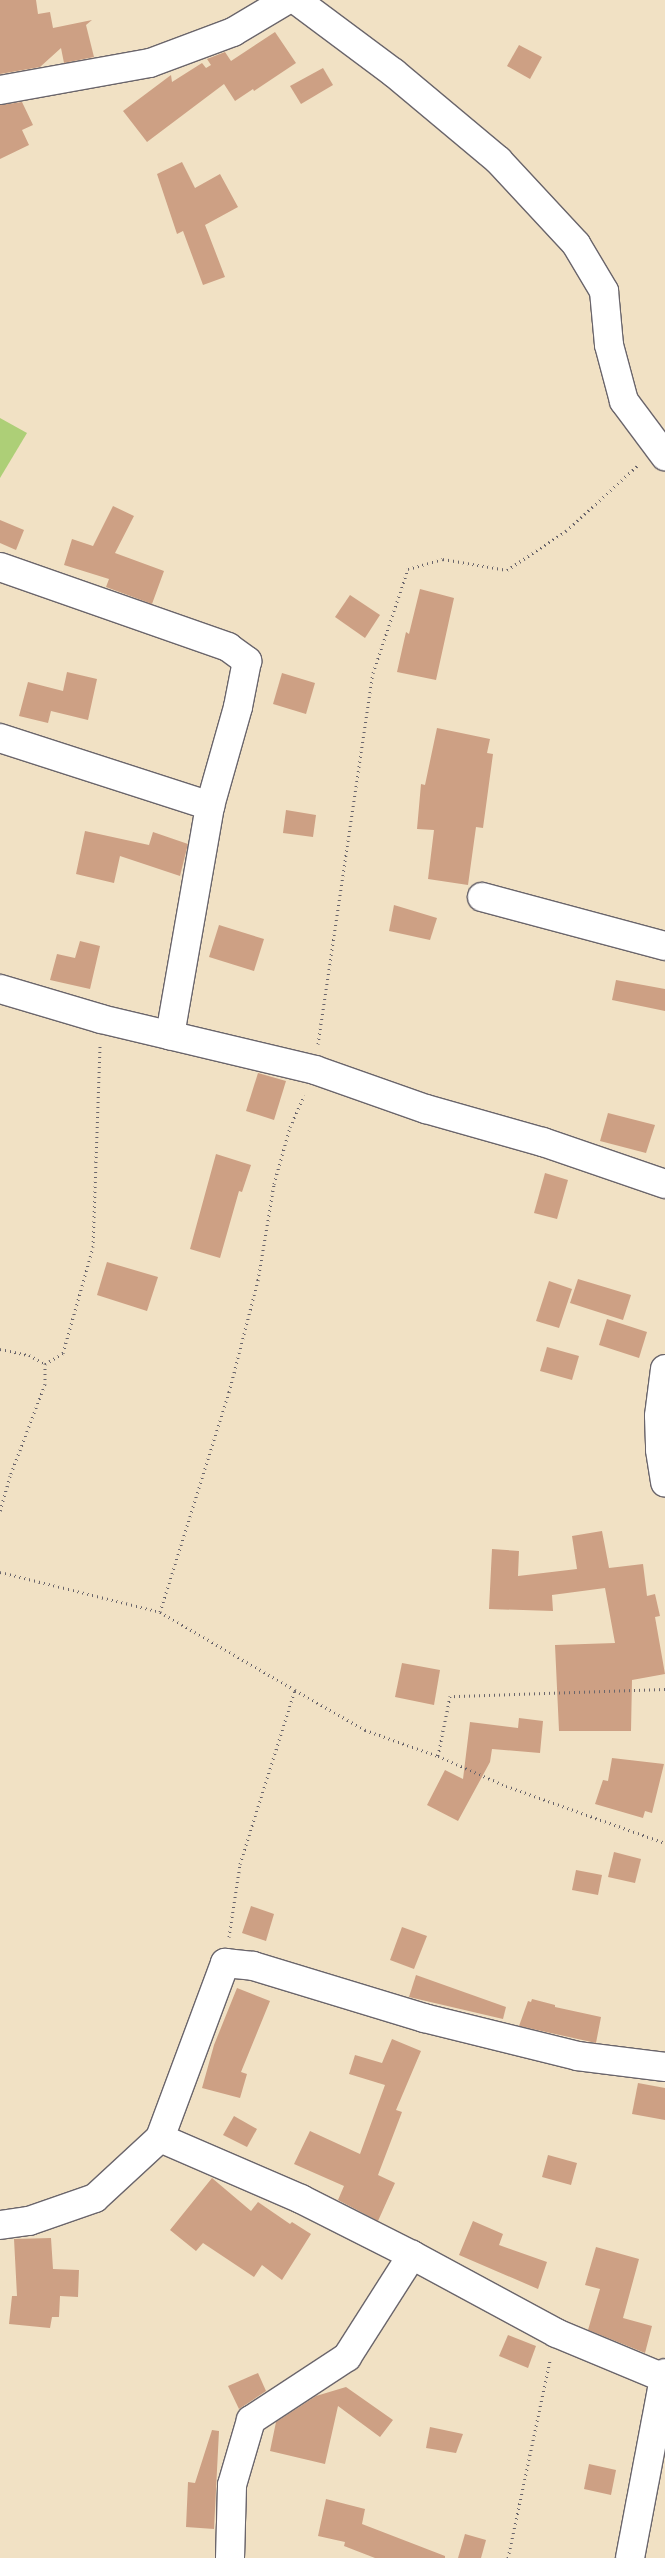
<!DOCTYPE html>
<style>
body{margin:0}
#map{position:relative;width:665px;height:2558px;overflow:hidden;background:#f1e1c4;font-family:"Architects Daughter",sans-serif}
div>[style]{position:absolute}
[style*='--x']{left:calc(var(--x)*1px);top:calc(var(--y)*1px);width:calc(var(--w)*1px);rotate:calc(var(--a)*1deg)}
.green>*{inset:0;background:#adcf77}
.building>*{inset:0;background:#cda084}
.path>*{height:3px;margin-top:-1.5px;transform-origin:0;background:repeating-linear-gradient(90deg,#6a656b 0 1px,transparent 0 5px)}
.roads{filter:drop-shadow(1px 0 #6a656b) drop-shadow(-1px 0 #6a656b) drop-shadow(0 1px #6a656b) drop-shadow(0 -1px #6a656b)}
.minor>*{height:28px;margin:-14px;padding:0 14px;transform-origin:14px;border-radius:14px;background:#fff}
span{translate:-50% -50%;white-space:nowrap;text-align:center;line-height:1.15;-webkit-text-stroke:4.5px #f7f3e8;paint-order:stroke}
</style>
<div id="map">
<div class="green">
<div style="clip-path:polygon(0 418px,27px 433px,0 478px)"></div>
</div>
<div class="building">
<div style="clip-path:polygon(0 0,36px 0,38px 14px,50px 12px,53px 28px,92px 20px,86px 25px,94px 57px,64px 63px,61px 48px,40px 67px,0 74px)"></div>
<div style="clip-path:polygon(275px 32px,296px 63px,254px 91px,253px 89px,235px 101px,224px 84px,147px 142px,123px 111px,171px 75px,172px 82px,202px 63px,206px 68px,211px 65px,207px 59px,225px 52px,231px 61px)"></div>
<div style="clip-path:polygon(519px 45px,542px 57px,530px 79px,507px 66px)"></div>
<div style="clip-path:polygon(323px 68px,333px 85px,301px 104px,290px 86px)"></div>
<div style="clip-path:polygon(22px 102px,33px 125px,22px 130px,29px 145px,0 159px,0 105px)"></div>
<div style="clip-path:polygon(182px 162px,195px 188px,220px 174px,238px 207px,205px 225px,225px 277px,203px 285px,183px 231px,177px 234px,157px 174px)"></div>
<div style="clip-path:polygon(113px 506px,134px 516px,115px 553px,164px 571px,152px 604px,106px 587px,109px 579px,64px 565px,72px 539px,93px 546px)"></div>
<div style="clip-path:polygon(0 520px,24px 530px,16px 550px,0 543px)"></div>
<div style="clip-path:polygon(420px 589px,454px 598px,436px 680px,397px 672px,406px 632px,409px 634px)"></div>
<div style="clip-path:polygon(350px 595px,380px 615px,365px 638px,335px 617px)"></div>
<div style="clip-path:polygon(67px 672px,97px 679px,88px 720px,51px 711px,48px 723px,19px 716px,28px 682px,63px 691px)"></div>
<div style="clip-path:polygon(282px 673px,315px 683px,306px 714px,273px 704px)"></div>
<div style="clip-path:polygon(437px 728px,490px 739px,487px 753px,493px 754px,483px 828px,476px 827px,468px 885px,428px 879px,434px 830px,417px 829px,421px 784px,425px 785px)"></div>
<div style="clip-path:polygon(286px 810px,316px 815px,313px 837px,283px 833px)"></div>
<div style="clip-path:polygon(85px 831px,149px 845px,153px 832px,188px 844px,180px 876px,120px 856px,114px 883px,76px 874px)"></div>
<div style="clip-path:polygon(394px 905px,437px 918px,430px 940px,389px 931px)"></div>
<div style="clip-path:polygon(219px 925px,264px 939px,254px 971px,209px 957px)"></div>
<div style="clip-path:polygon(80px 941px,100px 946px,90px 989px,50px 980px,57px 954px,75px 958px)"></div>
<div style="clip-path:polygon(616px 980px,665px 989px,665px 1011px,612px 1000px)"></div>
<div style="clip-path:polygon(258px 1073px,286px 1081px,274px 1120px,246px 1111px)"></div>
<div style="clip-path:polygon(608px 1113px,655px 1125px,646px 1153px,600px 1141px)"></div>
<div style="clip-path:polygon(216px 1154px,251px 1165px,242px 1192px,239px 1191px,220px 1258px,190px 1249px)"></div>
<div style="clip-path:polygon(545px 1173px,568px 1180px,557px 1219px,534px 1213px)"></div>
<div style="clip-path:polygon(107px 1262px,158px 1277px,147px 1311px,97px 1295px)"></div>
<div style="clip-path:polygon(578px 1279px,631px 1295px,623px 1320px,570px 1303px)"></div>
<div style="clip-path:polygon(549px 1281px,572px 1289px,559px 1328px,536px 1321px)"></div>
<div style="clip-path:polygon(607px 1319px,647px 1332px,639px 1358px,599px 1345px)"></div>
<div style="clip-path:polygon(547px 1347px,579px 1356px,572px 1380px,540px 1371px)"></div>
<div style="clip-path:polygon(602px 1531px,609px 1568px,643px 1564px,647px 1596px,655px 1594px,660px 1616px,655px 1617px,665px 1674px,632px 1680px,631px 1731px,559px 1731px,555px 1645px,615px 1643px,605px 1588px,552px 1595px,553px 1611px,489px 1609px,492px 1549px,519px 1551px,518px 1576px,577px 1569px,572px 1536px)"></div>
<div style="clip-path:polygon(402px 1663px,440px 1670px,434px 1705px,395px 1697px)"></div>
<div style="clip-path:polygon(519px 1718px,543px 1721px,540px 1753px,492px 1749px,490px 1762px,458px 1821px,427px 1805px,445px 1770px,463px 1779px,470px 1722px,518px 1728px)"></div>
<div style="clip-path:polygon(612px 1758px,664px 1764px,652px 1813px,645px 1811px,643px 1818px,595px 1804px,603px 1780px,608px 1781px)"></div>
<div style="clip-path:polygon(614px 1852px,641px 1859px,635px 1883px,608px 1877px)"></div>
<div style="clip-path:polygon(576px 1870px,602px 1875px,598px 1895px,572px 1890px)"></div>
<div style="clip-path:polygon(251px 1906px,274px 1914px,266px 1941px,242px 1933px)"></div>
<div style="clip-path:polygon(402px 1927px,427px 1936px,414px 1969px,390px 1960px)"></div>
<div style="clip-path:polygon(416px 1975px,506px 2007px,503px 2019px,409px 1997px)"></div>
<div style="clip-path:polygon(237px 1988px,270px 2001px,241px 2072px,247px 2074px,240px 2098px,202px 2088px,214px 2045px)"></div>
<div style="clip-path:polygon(532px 1999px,555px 2005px,555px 2007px,601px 2017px,596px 2043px,519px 2026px,528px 2001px,531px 2002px)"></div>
<div style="clip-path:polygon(392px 2039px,421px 2051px,396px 2110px,402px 2112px,378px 2175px,395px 2183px,378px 2221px,338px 2200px,344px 2186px,294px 2164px,310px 2131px,360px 2154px,385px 2085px,349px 2074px,355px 2055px,382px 2063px)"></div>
<div style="clip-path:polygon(638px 2083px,665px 2088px,665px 2120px,632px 2114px)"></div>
<div style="clip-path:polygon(234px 2116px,257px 2129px,247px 2147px,223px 2135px)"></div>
<div style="clip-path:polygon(548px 2155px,577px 2163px,571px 2185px,542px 2177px)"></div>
<div style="clip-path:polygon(212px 2178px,251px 2211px,258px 2202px,290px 2224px,292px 2222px,311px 2234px,282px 2280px,262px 2265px,254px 2277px,203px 2243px,196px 2251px,170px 2230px)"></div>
<div style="clip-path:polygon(473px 2221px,503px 2234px,499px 2245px,547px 2262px,538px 2289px,459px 2255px)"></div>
<div style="clip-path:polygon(51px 2238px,53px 2269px,79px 2270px,78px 2297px,60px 2296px,59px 2317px,52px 2317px,50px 2328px,9px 2324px,12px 2296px,17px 2296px,14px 2239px)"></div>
<div style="clip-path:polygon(596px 2247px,639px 2259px,623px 2318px,652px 2326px,645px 2353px,588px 2330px,600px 2289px,585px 2285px)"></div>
<div style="clip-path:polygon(508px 2335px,536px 2346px,528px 2368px,499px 2356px)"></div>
<div style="clip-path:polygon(258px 2373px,266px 2391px,239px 2409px,228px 2386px)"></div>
<div style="clip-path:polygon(346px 2387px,393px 2420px,380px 2437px,338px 2406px,325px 2464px,270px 2451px,276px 2422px,316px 2396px)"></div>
<div style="clip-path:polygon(430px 2427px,463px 2434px,456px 2453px,426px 2448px)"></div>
<div style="clip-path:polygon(212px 2430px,219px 2431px,214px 2529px,186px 2527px,188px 2482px,195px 2483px)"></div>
<div style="clip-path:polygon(589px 2464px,616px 2470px,611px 2495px,584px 2489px)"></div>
<div style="clip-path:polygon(326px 2499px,365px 2509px,362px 2524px,445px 2556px,445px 2558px,375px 2558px,344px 2546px,345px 2542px,318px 2536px)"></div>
<div style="clip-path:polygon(465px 2534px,486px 2540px,481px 2558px,458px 2558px)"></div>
</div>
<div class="path">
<div style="--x:318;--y:1044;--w:375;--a:-81.6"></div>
<div style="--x:373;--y:673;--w:110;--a:-71.4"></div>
<div style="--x:408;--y:569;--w:36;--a:-16"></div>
<div style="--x:443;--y:559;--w:65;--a:9.8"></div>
<div style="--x:507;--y:570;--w:71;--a:-33.5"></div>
<div style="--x:566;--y:531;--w:98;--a:-42.5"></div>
<div style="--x:0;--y:1349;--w:30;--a:12"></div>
<div style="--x:29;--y:1355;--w:18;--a:29"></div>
<div style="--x:45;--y:1364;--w:20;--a:90"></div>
<div style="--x:45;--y:1384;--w:98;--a:110.8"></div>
<div style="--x:10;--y:1476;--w:37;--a:106"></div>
<div style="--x:45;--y:1364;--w:21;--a:-31"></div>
<div style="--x:63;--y:1353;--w:110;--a:-74.2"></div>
<div style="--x:93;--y:1247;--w:201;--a:-88"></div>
<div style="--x:0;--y:1572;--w:165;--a:14"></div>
<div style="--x:160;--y:1612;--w:156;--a:30"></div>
<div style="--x:160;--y:1612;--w:231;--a:-72.6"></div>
<div style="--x:229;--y:1392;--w:116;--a:-75.5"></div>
<div style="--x:258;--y:1280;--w:97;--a:-80.5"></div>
<div style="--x:274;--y:1184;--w:59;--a:-74.3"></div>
<div style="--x:290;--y:1127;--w:35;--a:-66"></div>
<div style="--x:665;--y:1689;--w:215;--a:178.1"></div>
<div style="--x:450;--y:1696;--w:61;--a:101.3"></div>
<div style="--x:438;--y:1756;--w:74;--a:23.8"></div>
<div style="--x:506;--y:1786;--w:169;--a:19.7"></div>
<div style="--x:229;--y:1937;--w:74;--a:-81.4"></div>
<div style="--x:240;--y:1864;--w:182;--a:-72.5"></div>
<div style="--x:295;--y:1690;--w:81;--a:29.7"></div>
<div style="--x:365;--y:1730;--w:77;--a:19.6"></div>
<div style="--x:508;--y:2558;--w:202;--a:-78"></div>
</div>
<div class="roads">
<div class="minor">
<div style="--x:296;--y:0;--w:122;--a:36.7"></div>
<div style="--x:394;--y:73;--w:136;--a:39.9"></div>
<div style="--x:498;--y:160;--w:115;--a:47.1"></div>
<div style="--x:576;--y:244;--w:55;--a:59.2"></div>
<div style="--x:604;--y:291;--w:54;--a:84.7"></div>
<div style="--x:609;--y:345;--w:58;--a:75"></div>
<div style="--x:624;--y:401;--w:69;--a:53.3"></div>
<div style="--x:0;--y:90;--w:152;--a:-10.2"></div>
<div style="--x:150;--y:63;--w:89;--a:-20.5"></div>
<div style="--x:233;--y:32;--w:63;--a:-30.7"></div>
<div style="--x:0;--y:567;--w:242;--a:19.3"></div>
<div style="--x:228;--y:647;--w:24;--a:36"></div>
<div style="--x:247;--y:661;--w:47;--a:101.1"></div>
<div style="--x:238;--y:707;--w:103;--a:105.8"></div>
<div style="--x:210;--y:806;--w:233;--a:99.9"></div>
<div style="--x:0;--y:738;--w:221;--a:17.9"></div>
<div style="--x:482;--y:897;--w:189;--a:15"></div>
<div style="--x:0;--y:989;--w:105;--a:16.5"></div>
<div style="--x:101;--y:1019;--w:220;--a:13.4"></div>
<div style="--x:315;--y:1070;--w:118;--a:19.4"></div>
<div style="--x:426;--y:1109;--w:122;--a:15.8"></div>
<div style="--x:543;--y:1142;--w:129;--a:19"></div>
<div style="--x:665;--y:1369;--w:47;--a:97.3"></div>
<div style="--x:659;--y:1416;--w:34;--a:88"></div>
<div style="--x:660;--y:1450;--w:33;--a:81"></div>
<div style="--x:160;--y:2138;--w:187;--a:-69.6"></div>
<div style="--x:225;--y:1963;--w:28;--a:6"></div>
<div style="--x:253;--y:1966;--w:179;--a:16.9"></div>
<div style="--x:424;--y:2018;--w:158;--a:13.9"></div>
<div style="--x:577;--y:2056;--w:89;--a:7.1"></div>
<div style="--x:0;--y:2225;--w:29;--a:-8"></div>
<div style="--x:29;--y:2221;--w:70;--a:-19.2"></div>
<div style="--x:95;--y:2198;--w:88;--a:-42.7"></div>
<div style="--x:160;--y:2138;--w:154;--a:23.4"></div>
<div style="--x:301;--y:2199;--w:124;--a:26.8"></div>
<div style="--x:412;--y:2255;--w:164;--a:28.4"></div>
<div style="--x:556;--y:2333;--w:117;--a:22.6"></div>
<div style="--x:230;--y:2558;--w:73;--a:-88.4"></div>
<div style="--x:232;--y:2485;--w:68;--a:-73.7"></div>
<div style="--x:251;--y:2420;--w:115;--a:-33.3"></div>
<div style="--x:347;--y:2357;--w:121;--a:-57.5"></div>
<div style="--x:630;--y:2558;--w:188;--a:-79.3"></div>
</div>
</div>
</div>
